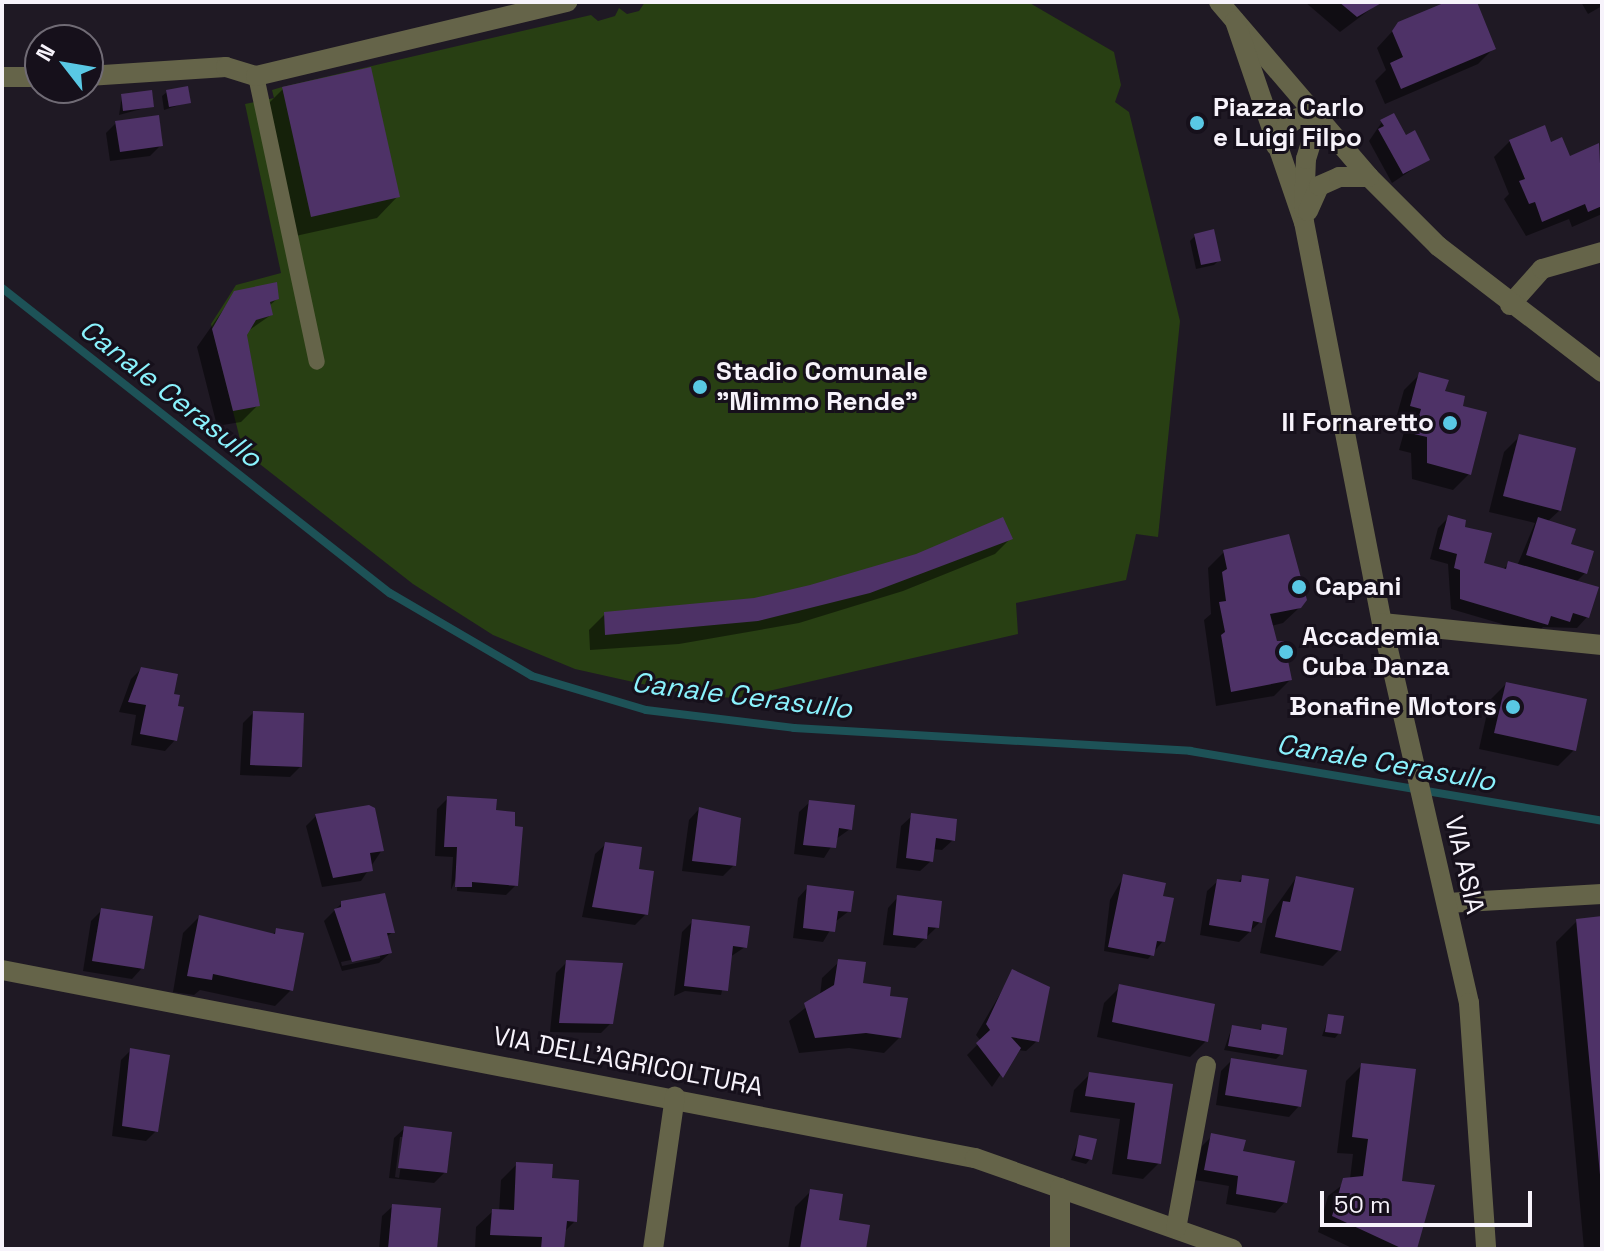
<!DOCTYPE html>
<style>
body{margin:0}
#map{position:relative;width:1604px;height:1251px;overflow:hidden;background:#1f1924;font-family:"Space Grotesk",sans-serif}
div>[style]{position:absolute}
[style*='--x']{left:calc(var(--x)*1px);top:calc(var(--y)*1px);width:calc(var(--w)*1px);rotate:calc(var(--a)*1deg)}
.green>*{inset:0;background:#283f13}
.shadow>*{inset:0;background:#0007}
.stream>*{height:8px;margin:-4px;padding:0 4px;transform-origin:4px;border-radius:4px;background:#1d5257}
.building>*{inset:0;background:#4e3267}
.service>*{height:16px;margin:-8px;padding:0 8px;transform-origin:8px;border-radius:8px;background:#656449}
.minor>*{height:20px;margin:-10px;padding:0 10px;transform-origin:10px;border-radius:10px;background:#656449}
.tertiary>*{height:20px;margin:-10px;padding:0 10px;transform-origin:10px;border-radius:10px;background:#656449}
.dots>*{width:22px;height:22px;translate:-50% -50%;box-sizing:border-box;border:4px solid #16101b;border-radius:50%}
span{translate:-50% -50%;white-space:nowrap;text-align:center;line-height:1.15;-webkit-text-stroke:6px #16101b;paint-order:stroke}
.poi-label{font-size:26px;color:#f7f3fb;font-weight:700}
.left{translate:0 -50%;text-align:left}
.right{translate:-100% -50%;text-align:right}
.street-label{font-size:26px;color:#f7f3fb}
.water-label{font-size:28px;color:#8af2fd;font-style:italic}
.frame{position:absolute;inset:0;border:4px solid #f7f3fb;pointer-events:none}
.north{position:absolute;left:24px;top:24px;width:80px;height:80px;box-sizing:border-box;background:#16101b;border:2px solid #706b75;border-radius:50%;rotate:301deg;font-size:22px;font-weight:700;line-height:32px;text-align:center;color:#f7f3fb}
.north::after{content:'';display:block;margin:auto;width:28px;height:36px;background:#59c8e4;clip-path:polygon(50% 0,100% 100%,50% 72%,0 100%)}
.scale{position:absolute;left:1320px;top:1191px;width:212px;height:36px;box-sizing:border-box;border:4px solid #f7f3fb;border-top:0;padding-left:10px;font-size:24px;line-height:28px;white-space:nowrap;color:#f7f3fb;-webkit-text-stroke:6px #16101b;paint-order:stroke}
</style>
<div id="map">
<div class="green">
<div style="clip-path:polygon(645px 2px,1028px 2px,1114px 52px,1121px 85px,1115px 102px,1129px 112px,1180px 321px,1158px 537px,1136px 534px,1126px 580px,1016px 603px,1018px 634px,738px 698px,696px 696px,575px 669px,493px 635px,413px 584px,243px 451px,211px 324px,236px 285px,281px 273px,245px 104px,274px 98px,272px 90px,282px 87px,591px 15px,598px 21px,615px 16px,619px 8px,627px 14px,639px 11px)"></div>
</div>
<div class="shadow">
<div style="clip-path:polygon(1305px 2px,1380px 2px,1340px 32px)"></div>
<div style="clip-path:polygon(1451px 2px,1474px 2px,1494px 48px,1478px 64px,1385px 104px,1375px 81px,1386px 70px,1377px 48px,1399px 24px)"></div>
<div style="clip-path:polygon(1581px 2px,1602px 2px,1602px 6px,1588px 14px)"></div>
<div style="clip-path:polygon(283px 89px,398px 196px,377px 218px,291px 237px,262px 110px)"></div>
<div style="clip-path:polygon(167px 92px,189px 102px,164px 110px,162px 96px)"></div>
<div style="clip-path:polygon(122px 96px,152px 106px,119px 115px)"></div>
<div style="clip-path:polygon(1382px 122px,1428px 159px,1392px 183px,1369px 141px)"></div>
<div style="clip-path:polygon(116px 123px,161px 145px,150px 156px,110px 161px,106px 133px)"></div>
<div style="clip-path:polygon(1510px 141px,1550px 144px,1569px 158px,1598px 146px,1602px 214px,1572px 227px,1569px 219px,1526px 236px,1504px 199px,1509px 194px,1494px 157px)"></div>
<div style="clip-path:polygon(1195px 236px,1219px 260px,1214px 265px,1196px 269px,1190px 241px)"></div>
<div style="clip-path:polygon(235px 293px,277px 299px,269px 306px,271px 315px,245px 333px,257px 406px,241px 422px,217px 426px,197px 347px)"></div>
<div style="clip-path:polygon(1420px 374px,1460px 407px,1469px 474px,1453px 490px,1412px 479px,1411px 453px,1399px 450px,1406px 425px,1395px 422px,1404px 390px)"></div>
<div style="clip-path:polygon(1520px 436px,1560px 510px,1547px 522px,1585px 573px,1576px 582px,1587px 617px,1577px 628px,1543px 627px,1536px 634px,1451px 609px,1448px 564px,1430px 559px,1438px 528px,1449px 517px,1462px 528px,1482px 565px,1502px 570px,1509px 564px,1517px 566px,1535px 523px,1489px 512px,1504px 452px)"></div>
<div style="clip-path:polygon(1011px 538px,995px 554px,903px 591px,799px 623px,679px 644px,590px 650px,589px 630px,605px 614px,754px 600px)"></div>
<div style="clip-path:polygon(1224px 552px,1300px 607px,1283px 623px,1271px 626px,1290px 680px,1274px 696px,1216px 706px,1204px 620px,1211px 614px,1208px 568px)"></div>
<div style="clip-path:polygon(141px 669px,172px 695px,175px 740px,165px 751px,131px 745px,136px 715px,119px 712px,131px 679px)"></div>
<div style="clip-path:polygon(1506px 684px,1574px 750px,1558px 766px,1479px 749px,1490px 700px)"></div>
<div style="clip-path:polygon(253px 713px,300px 767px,290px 777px,240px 775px,243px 723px)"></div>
<div style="clip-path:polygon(447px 799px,516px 885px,506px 895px,457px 891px,458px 873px,451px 890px,453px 857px,435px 856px,437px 809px)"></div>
<div style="clip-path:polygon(810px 802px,850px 829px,836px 839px,824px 858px,794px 854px,799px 812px)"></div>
<div style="clip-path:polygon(699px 809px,734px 865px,723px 876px,682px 871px,689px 820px)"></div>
<div style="clip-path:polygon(316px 816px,382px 850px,361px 881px,322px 887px,306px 826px)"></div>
<div style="clip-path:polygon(912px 816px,953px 840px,942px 850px,932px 849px,931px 861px,920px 871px,896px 868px,901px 826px)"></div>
<div style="clip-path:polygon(606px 844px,646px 914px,635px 925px,582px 917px,595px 854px)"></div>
<div style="clip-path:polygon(1124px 876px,1161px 895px,1163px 941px,1148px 959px,1104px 951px,1110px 900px)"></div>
<div style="clip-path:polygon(1243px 877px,1260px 922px,1239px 942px,1200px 935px,1207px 891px,1218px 881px,1236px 884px)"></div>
<div style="clip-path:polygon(1296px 878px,1339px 950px,1323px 966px,1260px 953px,1267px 919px)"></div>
<div style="clip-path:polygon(808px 887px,849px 911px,835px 922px,823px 942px,793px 938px,798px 898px)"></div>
<div style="clip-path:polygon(898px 897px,937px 927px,915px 948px,883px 945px,888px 908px)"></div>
<div style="clip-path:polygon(evenodd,342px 903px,393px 932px,386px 937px,390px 953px,379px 963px,342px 971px,324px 921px,342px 903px,380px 954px,380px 958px,342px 966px,341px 962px,380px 954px)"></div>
<div style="clip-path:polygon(102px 910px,142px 968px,132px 979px,83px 971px,91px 921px)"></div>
<div style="clip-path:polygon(199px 917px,272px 935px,277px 930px,291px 990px,275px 1006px,200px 990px,194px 995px,173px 992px,183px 933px)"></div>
<div style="clip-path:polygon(1602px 918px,1602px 1249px,1584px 1249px,1556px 942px,1577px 921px)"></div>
<div style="clip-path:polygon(693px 921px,745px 947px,730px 957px,721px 995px,685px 991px,674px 996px,682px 932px)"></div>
<div style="clip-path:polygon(567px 962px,611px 1023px,601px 1033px,550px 1032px,556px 973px)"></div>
<div style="clip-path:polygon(839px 962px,861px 985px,888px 998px,900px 1037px,884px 1053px,849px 1048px,799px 1053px,789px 1021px,820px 996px,822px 978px)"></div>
<div style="clip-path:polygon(1013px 972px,1037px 1041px,1026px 1051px,1017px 1050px,992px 1087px,967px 1055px,981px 1041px,976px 1035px)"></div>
<div style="clip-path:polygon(1120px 987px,1206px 1041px,1190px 1057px,1097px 1037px,1104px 1003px)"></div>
<div style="clip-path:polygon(1329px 1016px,1339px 1033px,1335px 1038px,1322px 1036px)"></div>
<div style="clip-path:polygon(1263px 1026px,1281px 1054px,1276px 1059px,1224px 1050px,1232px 1027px,1258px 1031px)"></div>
<div style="clip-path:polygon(131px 1050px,156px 1131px,146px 1141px,112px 1136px,121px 1060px)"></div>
<div style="clip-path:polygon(1232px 1060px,1299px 1106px,1289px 1117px,1216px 1105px,1221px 1071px)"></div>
<div style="clip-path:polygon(1362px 1065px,1400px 1183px,1415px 1249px,1354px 1249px,1318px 1232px,1328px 1196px,1350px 1179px,1353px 1154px,1337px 1153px,1346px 1081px)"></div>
<div style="clip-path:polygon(1090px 1074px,1171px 1086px,1159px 1163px,1143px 1179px,1112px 1174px,1120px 1119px,1070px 1112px,1074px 1090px)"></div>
<div style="clip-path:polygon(evenodd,405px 1128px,445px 1172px,434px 1183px,389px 1178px,394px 1138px,405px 1128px,400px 1137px,405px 1137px,399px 1178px,395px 1177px,400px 1137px)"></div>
<div style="clip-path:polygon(1212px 1136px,1241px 1153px,1285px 1202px,1275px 1213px,1226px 1204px,1229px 1186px,1195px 1180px,1202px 1146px)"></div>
<div style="clip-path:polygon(1080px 1137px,1090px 1159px,1086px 1164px,1071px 1160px)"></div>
<div style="clip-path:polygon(517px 1164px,550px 1180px,575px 1221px,564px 1232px,562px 1249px,475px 1249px,476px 1227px,493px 1211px,499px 1212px,501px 1180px)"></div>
<div style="clip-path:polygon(811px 1191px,836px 1222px,864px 1249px,788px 1249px,795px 1207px)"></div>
<div style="clip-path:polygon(393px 1206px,435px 1249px,379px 1249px,382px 1216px)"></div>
</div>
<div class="stream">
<div style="--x:2;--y:288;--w:494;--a:38.2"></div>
<div style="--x:390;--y:593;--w:164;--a:30.3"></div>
<div style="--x:532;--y:676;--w:119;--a:16.6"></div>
<div style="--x:646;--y:710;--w:149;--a:6.9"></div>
<div style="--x:794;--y:728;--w:397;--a:3.3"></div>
<div style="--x:1190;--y:751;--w:418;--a:9.6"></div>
</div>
<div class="building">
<div style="clip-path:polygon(1339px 2px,1383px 2px,1357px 17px)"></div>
<div style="clip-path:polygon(1446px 2px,1477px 2px,1496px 49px,1401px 89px,1390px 63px,1403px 57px,1392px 31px,1398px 22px)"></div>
<div style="clip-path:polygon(371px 67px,400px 197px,311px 217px,282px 87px)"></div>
<div style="clip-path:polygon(188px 86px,191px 103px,169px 107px,166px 90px)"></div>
<div style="clip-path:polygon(152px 90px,154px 107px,123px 111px,121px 94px)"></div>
<div style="clip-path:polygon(1394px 113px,1406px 135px,1415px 130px,1430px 160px,1403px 174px,1378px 129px,1384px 126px,1380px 120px)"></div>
<div style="clip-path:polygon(159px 115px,163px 146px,120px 152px,115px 121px)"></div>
<div style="clip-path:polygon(1545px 125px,1551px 142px,1562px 137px,1570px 156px,1599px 143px,1602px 206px,1588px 212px,1585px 204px,1542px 222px,1535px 202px,1529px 204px,1519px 181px,1525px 179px,1509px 140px)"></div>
<div style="clip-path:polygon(1214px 229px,1221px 261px,1201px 265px,1194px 234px)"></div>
<div style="clip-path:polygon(277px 282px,279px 299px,270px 302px,273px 315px,256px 320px,247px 335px,260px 406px,233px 411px,212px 329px,234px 291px)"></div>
<div style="clip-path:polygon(1419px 372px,1449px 380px,1445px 391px,1465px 396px,1463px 406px,1487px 412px,1471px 475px,1427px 463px,1427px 437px,1414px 434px,1421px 409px,1410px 406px)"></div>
<div style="clip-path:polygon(1519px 434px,1576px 448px,1561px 511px,1503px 496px)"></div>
<div style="clip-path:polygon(1448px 515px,1466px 520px,1465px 527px,1492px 533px,1484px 563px,1506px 569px,1508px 561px,1599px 587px,1589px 618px,1573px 613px,1570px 622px,1551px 616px,1548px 625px,1460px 599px,1460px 570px,1454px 568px,1457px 554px,1439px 549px)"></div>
<div style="clip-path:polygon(1003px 517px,1013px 539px,870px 593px,758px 621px,605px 635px,604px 612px,754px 598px,810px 585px,916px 554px)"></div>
<div style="clip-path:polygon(1538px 517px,1576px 529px,1571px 544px,1594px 551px,1587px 574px,1526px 555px)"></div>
<div style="clip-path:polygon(1289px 534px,1307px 600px,1301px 608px,1270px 614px,1277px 641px,1284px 641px,1292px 680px,1231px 692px,1221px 635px,1225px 632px,1219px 602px,1226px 601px,1222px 572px,1227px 569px,1223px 550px)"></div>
<div style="clip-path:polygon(141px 667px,178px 674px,174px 694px,180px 695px,178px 706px,184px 707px,177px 741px,140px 734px,146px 705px,128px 702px)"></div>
<div style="clip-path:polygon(1506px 682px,1587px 699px,1576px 751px,1494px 733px)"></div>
<div style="clip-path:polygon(253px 711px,304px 713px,302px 767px,250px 765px)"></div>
<div style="clip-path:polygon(447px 796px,497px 799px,496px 810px,515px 812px,515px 826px,523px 827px,518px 886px,472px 882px,472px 887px,455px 887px,457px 847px,444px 847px)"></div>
<div style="clip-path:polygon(809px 800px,855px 805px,852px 830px,839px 828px,836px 848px,803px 845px)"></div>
<div style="clip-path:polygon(369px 805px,375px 808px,384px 851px,370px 853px,373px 871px,333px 878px,315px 814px)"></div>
<div style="clip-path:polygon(699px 807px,741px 818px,736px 866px,692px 861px)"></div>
<div style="clip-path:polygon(911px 813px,957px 819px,955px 841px,936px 838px,933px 862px,906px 858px)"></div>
<div style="clip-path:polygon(605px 842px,642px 847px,639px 869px,654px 871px,648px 915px,592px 907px)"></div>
<div style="clip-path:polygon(1123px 874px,1166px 883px,1163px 896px,1174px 898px,1165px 942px,1157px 941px,1154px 956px,1108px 947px)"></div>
<div style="clip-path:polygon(1242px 875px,1269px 879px,1262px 923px,1253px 921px,1251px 932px,1209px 925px,1217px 879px,1241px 882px)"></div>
<div style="clip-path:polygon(1296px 876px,1354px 888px,1341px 951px,1275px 937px,1283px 901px,1290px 902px)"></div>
<div style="clip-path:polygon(807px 885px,854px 891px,851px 912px,838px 911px,835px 932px,803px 928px)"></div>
<div style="clip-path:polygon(385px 893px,395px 933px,387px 933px,392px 953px,352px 962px,334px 909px,341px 907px,341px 901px)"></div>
<div style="clip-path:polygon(897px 895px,942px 901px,939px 928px,928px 927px,927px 939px,893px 935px)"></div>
<div style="clip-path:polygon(101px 908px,153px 916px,144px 969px,92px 961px)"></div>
<div style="clip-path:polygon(199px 915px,275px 934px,276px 928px,304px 933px,293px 991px,213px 974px,212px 980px,187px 976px)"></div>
<div style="clip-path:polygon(1602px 916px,1602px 1175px,1600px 1175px,1576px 919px)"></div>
<div style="clip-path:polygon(692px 919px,750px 926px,747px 948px,733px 946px,728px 991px,684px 986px)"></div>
<div style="clip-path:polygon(838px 959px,866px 962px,863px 983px,891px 987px,890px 996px,908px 998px,901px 1038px,866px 1033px,815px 1038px,804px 1003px,834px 985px)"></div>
<div style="clip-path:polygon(566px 960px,623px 963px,613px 1024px,559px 1023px)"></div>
<div style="clip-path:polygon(1012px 969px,1050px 987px,1039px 1042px,1011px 1037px,1021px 1048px,1003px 1078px,976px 1043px,990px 1030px,986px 1024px)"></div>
<div style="clip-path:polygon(1119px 984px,1215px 1004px,1208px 1042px,1112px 1022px)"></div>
<div style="clip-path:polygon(1328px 1014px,1344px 1016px,1341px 1034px,1325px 1032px)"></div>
<div style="clip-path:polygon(1262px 1024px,1287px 1028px,1283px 1055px,1228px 1046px,1232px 1025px,1261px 1030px)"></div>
<div style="clip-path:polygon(130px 1048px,170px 1055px,158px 1132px,122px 1126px)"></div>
<div style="clip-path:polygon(1231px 1058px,1307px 1070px,1301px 1107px,1225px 1095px)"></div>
<div style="clip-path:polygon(1361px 1063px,1416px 1069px,1402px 1181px,1435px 1185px,1417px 1249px,1403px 1249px,1332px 1216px,1343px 1178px,1363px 1176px,1368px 1139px,1352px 1137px)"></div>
<div style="clip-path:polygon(1089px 1072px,1173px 1084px,1161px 1164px,1127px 1159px,1135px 1103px,1085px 1096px)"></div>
<div style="clip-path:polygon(404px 1126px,452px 1132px,447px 1173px,398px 1168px)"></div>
<div style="clip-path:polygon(1211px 1133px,1246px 1140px,1243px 1151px,1295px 1161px,1287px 1203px,1236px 1194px,1238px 1176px,1204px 1170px)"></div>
<div style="clip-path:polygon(1079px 1135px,1097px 1139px,1092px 1160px,1075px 1156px)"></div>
<div style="clip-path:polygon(516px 1162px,553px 1164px,552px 1178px,579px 1180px,577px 1222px,567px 1221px,564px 1249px,541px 1249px,542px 1237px,490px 1235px,492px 1209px,514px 1210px)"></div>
<div style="clip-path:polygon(810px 1189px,843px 1194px,839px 1220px,870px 1225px,866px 1249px,800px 1249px)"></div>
<div style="clip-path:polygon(392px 1204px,441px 1208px,437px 1249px,388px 1249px)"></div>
</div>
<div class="service">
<div style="--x:256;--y:76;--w:292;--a:78"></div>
</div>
<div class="minor">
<div style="--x:88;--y:76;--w:138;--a:-3.7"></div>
<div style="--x:226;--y:67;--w:31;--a:17"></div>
<div style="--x:256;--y:76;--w:320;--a:-13.4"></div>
<div style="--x:2;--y:77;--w:38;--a:0"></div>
<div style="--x:1510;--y:305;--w:48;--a:-48.4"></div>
<div style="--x:1542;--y:269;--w:62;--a:-15.8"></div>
<div style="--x:1382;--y:623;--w:221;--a:5.7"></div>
<div style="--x:1447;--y:903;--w:155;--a:-3.3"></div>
<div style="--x:2;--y:970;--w:991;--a:10.94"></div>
<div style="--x:975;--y:1158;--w:273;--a:19.5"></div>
<div style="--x:1176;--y:1229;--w:166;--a:-79.6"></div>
<div style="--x:653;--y:1249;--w:154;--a:-81.8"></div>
<div style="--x:1060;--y:1249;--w:61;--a:-90"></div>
</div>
<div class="tertiary">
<div style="--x:1219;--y:2;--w:230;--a:49.4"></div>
<div style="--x:1369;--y:177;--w:98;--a:45"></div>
<div style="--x:1438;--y:246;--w:207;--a:37.5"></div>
<div style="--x:1235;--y:21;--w:213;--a:71.1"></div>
<div style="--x:1304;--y:222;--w:409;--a:79"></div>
<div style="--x:1382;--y:623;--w:390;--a:77.1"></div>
<div style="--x:1469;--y:1003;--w:247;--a:86"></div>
<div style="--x:1276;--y:146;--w:22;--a:-63"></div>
<div style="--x:1286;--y:126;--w:14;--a:-34"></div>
<div style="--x:1298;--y:118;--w:21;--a:-3"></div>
<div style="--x:1304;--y:210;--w:51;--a:-87.8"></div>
<div style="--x:1306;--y:159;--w:44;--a:-72.8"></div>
<div style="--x:1308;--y:211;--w:27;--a:-66"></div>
<div style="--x:1319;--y:186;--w:22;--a:-24"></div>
<div style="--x:1339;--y:177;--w:30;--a:0"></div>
</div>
<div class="dots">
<div style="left:1197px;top:123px;background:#59c8e4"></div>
<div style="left:700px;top:387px;background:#59c8e4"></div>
<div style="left:1450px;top:423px;background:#59c8e4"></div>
<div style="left:1299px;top:587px;background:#59c8e4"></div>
<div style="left:1286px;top:652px;background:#59c8e4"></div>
<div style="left:1513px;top:707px;background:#59c8e4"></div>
</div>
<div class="poi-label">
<span class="left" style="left:1213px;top:123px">Piazza Carlo<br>e Luigi Filpo</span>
<span class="left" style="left:716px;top:387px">Stadio Comunale<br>"Mimmo Rende"</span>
<span class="right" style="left:1434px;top:423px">Il Fornaretto</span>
<span class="left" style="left:1315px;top:587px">Capani</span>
<span class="left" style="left:1302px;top:652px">Accademia<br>Cuba Danza</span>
<span class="right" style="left:1497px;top:707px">Bonafine Motors</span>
</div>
<div class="street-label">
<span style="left:1464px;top:865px;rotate:77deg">VIA ASIA</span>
<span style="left:628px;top:1062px;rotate:11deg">VIA DELL'AGRICOLTURA</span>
</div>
<div class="water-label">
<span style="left:171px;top:393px;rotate:38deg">Canale Cerasullo</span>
<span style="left:742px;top:695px;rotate:7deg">Canale Cerasullo</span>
<span style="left:1386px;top:762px;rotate:10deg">Canale Cerasullo</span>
</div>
<div class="frame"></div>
<div class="north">N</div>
<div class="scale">50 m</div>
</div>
